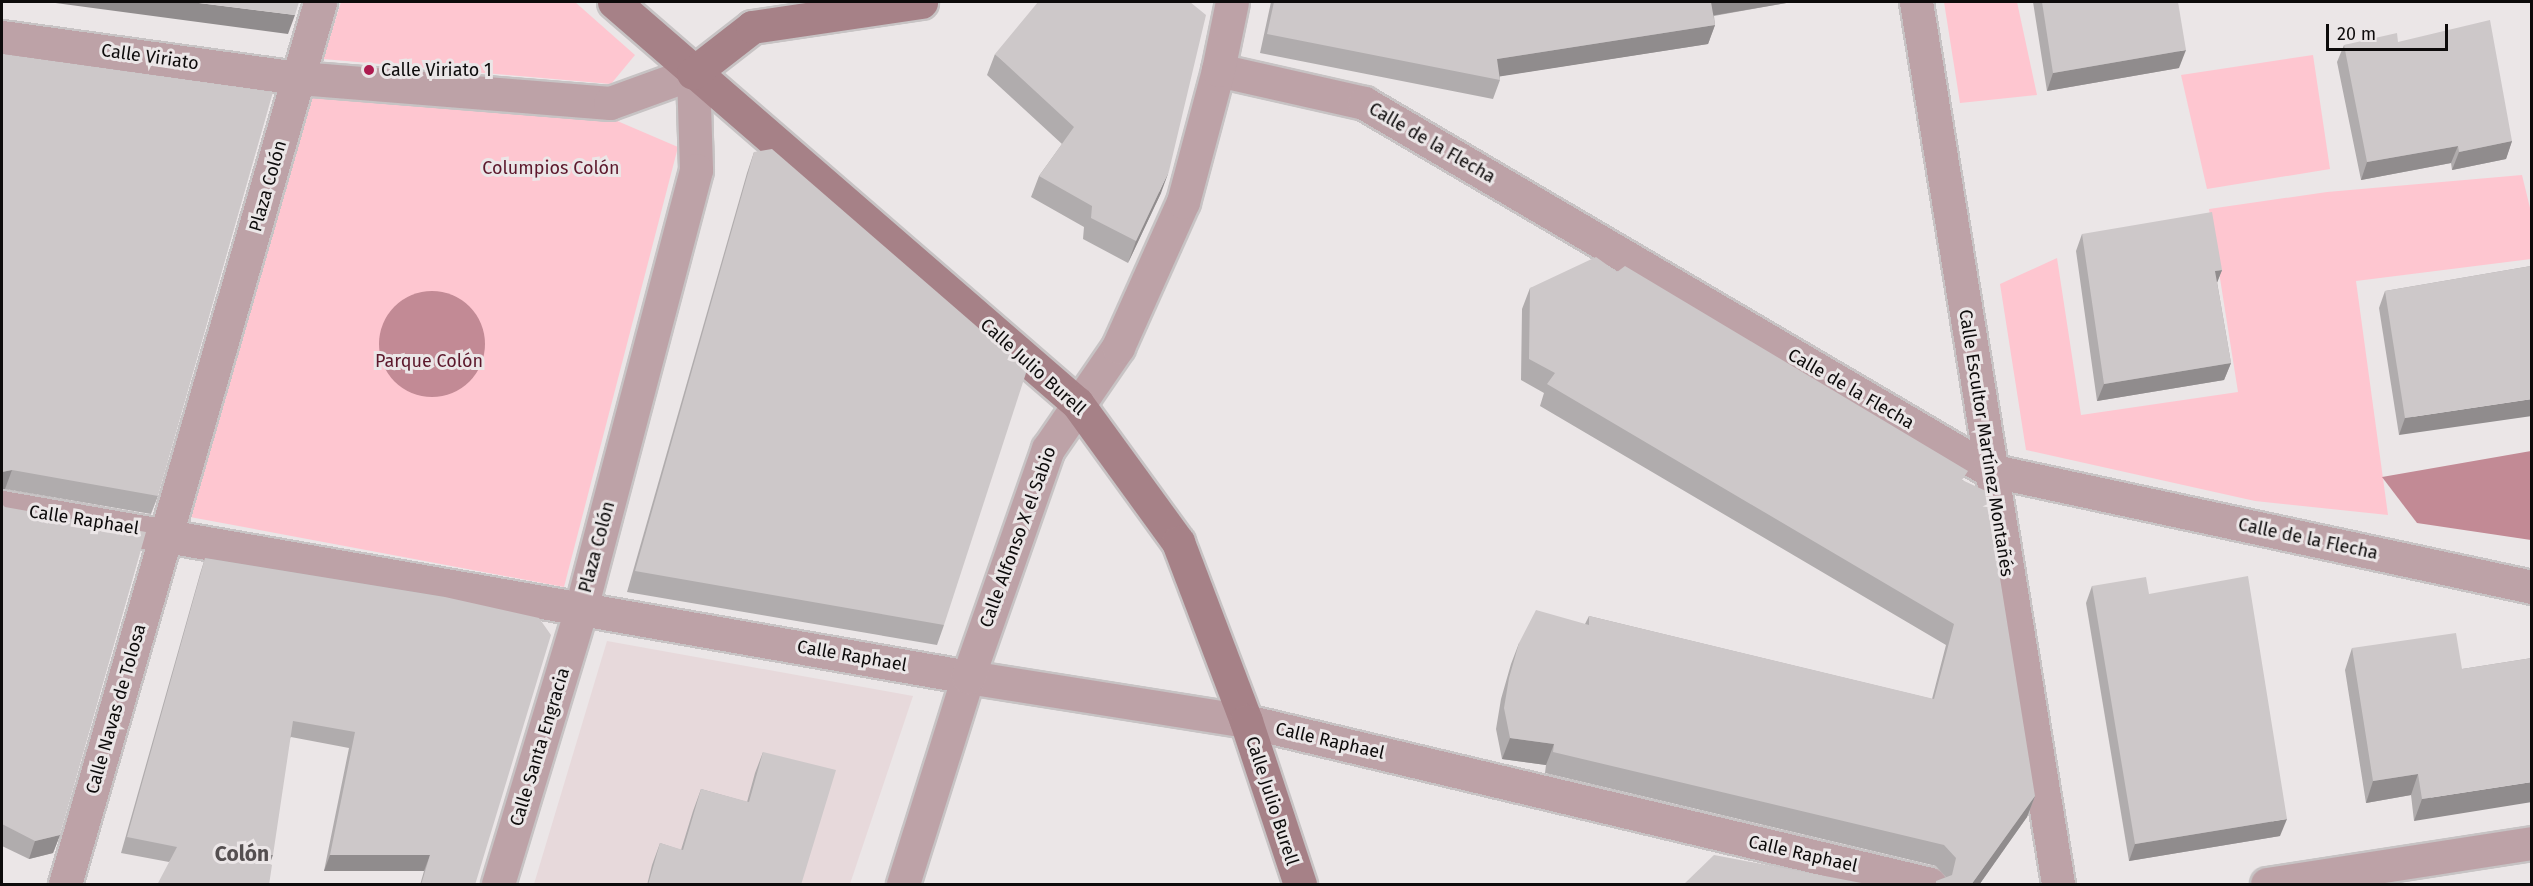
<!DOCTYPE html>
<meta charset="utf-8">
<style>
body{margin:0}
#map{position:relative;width:2533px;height:886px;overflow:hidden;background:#ebe6e7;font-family:"Fira Sans",sans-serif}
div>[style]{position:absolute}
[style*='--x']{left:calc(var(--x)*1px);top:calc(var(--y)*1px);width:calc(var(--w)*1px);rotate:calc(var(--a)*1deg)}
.built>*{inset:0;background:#e7d9db}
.green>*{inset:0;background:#fec6d0}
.water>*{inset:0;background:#c28a95}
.round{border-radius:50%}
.roads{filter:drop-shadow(2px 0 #c7c3c4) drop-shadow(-2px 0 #c7c3c4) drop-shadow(0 2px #c7c3c4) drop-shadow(0 -2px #c7c3c4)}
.street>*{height:33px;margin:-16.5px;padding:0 16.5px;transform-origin:16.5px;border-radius:16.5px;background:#bda2a7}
.secondary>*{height:33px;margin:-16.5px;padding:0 16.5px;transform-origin:16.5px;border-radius:16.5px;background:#a68187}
.wall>*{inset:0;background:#b0acad}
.shaded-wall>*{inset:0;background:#908c8d}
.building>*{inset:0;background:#cdc8c9}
.dots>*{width:16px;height:16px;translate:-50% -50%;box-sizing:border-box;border:3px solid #ebe6e7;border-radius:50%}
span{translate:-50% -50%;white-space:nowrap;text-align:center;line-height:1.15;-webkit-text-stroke:6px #ebe6e7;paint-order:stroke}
.street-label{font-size:18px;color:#0d0b0b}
.poi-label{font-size:18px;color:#0d0b0b}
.left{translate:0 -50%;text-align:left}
.park-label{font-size:18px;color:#5c182c}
.quarter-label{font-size:21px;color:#544f50;font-weight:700}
.frame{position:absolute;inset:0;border:3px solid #0d0b0b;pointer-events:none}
.scale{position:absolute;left:2326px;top:24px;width:122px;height:27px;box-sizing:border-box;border:3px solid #0d0b0b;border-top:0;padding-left:8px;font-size:18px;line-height:21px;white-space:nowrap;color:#0d0b0b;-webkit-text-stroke:4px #ebe6e7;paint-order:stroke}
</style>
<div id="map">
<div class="built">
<div style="clip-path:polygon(607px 641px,913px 696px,850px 884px,534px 884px)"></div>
</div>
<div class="green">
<div style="clip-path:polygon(341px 2px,575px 2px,635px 55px,611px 84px,323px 59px)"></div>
<div style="clip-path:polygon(1944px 2px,2017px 2px,2037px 95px,1960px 103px)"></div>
<div style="clip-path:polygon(2313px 55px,2330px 169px,2207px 189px,2181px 75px)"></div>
<div style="clip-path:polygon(310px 94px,615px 120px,678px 147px,564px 587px,190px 517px)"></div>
<div style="clip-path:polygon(2522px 175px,2531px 212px,2531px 259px,2356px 281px,2388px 515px,2255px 501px,2026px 450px,2000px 284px,2057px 258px,2081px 415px,2238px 392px,2209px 209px,2327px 192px)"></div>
</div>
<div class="water">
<div class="round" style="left:379px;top:291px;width:106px;height:106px"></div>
<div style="clip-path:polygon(2531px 451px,2531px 540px,2417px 523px,2382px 477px)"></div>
</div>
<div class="roads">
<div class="street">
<div style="--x:1916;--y:2;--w:893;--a:80.85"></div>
<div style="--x:2;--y:37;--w:300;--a:7.9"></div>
<div style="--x:299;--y:78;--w:312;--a:4.6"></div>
<div style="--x:610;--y:103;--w:88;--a:-19.9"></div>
<div style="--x:693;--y:73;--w:97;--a:88.2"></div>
<div style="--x:696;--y:170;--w:454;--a:104.7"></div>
<div style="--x:581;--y:609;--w:287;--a:106.8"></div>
<div style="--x:1218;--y:70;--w:150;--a:12.7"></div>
<div style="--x:1364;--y:103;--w:725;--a:30.42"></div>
<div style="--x:1989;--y:470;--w:555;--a:12.16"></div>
<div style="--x:2;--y:507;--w:981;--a:9.98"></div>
<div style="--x:968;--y:677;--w:281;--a:9"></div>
<div style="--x:1246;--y:721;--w:703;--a:13.4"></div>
<div style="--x:65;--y:884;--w:918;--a:-73.87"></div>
<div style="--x:903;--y:884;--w:217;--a:-72.6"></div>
<div style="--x:968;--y:677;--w:242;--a:-70.7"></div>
<div style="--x:1048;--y:449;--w:124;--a:-55.5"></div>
<div style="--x:1118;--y:347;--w:159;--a:-65.9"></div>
<div style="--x:1183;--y:202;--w:137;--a:-75.1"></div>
<div style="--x:1218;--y:70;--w:69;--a:-78.4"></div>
<div style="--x:2267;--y:884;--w:268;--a:-8.8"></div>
</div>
<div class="secondary">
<div style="--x:614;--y:2;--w:613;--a:40.9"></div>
<div style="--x:1077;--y:403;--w:172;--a:54"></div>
<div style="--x:1178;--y:542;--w:191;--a:69.2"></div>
<div style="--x:1246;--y:721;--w:172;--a:71.7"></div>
<div style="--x:693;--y:73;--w:75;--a:-37.9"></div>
<div style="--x:752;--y:27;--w:171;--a:-8.4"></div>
</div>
</div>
<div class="wall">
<div style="clip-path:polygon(1271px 2px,1792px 2px,1714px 16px,1715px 25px,1708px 44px,1500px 76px,1500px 80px,1493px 99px,1260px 53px)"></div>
<div style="clip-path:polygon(2033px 2px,2178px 2px,2179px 68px,2047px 91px)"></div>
<div style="clip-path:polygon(2398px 42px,2512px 141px,2506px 159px,2452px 170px,2451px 163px,2361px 180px,2337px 62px,2344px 45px)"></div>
<div style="clip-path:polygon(2px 54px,158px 496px,151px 514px,5px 489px,2px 489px)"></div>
<div style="clip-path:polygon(995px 54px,1161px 193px,1128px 263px,1083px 239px,1084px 227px,1031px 197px,1039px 176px,1062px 144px,987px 75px)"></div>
<div style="clip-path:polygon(754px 152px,944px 625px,937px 645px,627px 592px,747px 173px)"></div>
<div style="clip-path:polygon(2082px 234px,2222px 270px,2217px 282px,2231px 363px,2224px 380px,2097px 401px,2076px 251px)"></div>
<div style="clip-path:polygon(2531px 266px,2399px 435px,2379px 308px,2385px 291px)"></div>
<div style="clip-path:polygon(1617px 272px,1964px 481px,2035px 796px,2027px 817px,1979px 885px,1935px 885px,1936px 881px,1946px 877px,1936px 866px,1545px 773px,1546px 765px,1502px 759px,1496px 729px,1501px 699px,1511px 664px,1519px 643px,1585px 624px,1589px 616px,1932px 699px,1946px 645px,1540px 406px,1544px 393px,1521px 380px,1522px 309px,1530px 288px)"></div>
<div style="clip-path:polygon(2px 504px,60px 835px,53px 853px,29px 859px,2px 846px)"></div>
<div style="clip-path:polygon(205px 558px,445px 597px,475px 885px,420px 885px,424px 871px,324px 871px,349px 748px,291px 737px,169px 862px,121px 853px,200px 574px)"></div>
<div style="clip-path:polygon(2092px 586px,2149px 594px,2280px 836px,2129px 861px,2086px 603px)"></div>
<div style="clip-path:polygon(2352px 648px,2462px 669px,2532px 658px,2414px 821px,2411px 795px,2366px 803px,2345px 670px)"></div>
<div style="clip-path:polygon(763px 752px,801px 885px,647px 885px,652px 865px,660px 843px,681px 850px,693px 811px,701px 789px,747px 802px,755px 773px)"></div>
</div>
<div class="shaded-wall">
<div style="clip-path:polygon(48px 2px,191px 2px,295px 15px,288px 34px)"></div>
<div style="clip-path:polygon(1710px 2px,1792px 2px,1704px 17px)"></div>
<div style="clip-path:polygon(1715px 25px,1708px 44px,1490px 78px,1497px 59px)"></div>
<div style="clip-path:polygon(2186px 50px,2179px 68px,2047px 91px,2053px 73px)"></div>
<div style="clip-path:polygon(2512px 141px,2506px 159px,2452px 170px,2459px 152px)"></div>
<div style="clip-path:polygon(2458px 146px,2451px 163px,2361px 180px,2367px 162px)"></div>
<div style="clip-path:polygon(1169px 171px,1161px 193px,1128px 263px,1136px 241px)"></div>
<div style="clip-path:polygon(2222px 270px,2215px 288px,2215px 271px)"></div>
<div style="clip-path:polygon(2231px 363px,2224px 380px,2097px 401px,2104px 384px)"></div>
<div style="clip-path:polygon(2532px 399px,2532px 416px,2399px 435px,2405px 418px)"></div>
<div style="clip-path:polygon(12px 470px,5px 489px,2px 489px,2px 472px)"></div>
<div style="clip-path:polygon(1510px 738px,1554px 744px,1546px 765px,1502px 759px)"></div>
<div style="clip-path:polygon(2418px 774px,2411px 795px,2366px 803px,2373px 781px)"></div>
<div style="clip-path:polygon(2532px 782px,2532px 802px,2414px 821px,2422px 799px)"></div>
<div style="clip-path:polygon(2035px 796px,2027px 817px,1979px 885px,1971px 885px)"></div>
<div style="clip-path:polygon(2287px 819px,2280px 836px,2129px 861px,2135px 844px)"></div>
<div style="clip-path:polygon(60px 835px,53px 853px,29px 859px,35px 841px)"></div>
<div style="clip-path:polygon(252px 855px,273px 855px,267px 871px)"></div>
<div style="clip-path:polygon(330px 855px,430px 855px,424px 871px,324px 871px)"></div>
</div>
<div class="building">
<div style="clip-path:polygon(191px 2px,299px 2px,295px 15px)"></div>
<div style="clip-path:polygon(1038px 2px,1190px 2px,1206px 15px,1169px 171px,1136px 241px,1091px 218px,1092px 206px,1039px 176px,1074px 127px,995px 54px)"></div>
<div style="clip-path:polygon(1274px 2px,1711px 2px,1715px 25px,1497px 59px,1500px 80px,1267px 34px)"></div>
<div style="clip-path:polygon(2042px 2px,2178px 2px,2186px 50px,2053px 73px)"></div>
<div style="clip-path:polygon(2490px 20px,2512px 141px,2459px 152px,2458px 146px,2367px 162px,2344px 45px,2397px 33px,2398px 42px)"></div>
<div style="clip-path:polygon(2px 54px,273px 92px,158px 496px,12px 470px,2px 472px)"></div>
<div style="clip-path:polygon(772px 149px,1027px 370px,944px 625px,635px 571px,754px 152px)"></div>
<div style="clip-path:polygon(2212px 212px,2222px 270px,2215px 271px,2231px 363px,2104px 384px,2082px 234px)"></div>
<div style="clip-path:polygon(1596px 257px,1617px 272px,1625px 266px,1968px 471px,1962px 480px,1986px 491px,2035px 796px,1971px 885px,1936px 885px,1936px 881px,1952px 875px,1956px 858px,1944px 845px,1553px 752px,1554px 744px,1510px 738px,1504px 708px,1509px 678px,1519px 643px,1536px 610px,1589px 625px,1589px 616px,1934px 699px,1954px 624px,1547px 384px,1555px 373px,1529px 359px,1530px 288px)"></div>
<div style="clip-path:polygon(2531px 266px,2532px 399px,2405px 418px,2385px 291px)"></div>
<div style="clip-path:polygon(2px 504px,5px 507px,146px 532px,60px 835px,35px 841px,2px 824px)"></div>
<div style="clip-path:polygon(205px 558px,445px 597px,539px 618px,551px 635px,475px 885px,421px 885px,430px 855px,330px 855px,355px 732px,293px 721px,273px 855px,252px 855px,272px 865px,269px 885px,157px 885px,177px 847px,127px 837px)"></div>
<div style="clip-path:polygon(2248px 576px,2287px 819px,2135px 844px,2092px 586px,2146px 577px,2149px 594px)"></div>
<div style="clip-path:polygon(2456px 633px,2462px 669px,2532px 658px,2532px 782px,2422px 799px,2418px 774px,2373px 781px,2352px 648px)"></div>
<div style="clip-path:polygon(763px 752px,836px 770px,801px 885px,648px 885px,660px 843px,683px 850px,701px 789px,749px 802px)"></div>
<div style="clip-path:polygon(1714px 855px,1872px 885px,1683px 885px)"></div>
</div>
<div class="dots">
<div style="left:369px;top:70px;background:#ad1b4f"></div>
</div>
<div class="street-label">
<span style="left:150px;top:57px;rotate:8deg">Calle Viriato</span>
<span style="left:1432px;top:143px;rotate:30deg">Calle de la Flecha</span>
<span style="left:268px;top:186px;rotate:-74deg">Plaza Colón</span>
<span style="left:1033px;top:367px;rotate:42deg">Calle Julio Burell</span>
<span style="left:1851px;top:389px;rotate:30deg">Calle de la Flecha</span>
<span style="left:1986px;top:443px;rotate:81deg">Calle Escultor Martínez Montañés</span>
<span style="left:84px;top:520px;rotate:9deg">Calle Raphael</span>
<span style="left:1018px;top:537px;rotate:-70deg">Calle Alfonso X el Sabio</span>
<span style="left:2308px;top:539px;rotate:12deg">Calle de la Flecha</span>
<span style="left:597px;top:547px;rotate:-75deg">Plaza Colón</span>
<span style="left:852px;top:656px;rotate:10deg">Calle Raphael</span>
<span style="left:116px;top:709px;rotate:-74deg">Calle Navas de Tolosa</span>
<span style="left:1330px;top:741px;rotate:13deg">Calle Raphael</span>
<span style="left:540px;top:747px;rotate:-73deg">Calle Santa Engracia</span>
<span style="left:1272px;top:801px;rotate:72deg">Calle Julio Burell</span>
<span style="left:1803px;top:854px;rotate:13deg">Calle Raphael</span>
</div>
<div class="poi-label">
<span class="left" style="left:381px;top:70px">Calle Viriato 1</span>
</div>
<div class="park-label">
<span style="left:551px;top:168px">Columpios Colón</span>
<span style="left:429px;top:361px">Parque Colón</span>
</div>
<div class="quarter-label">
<span style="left:242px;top:854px">Colón</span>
</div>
<div class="frame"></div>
<div class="scale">20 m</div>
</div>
